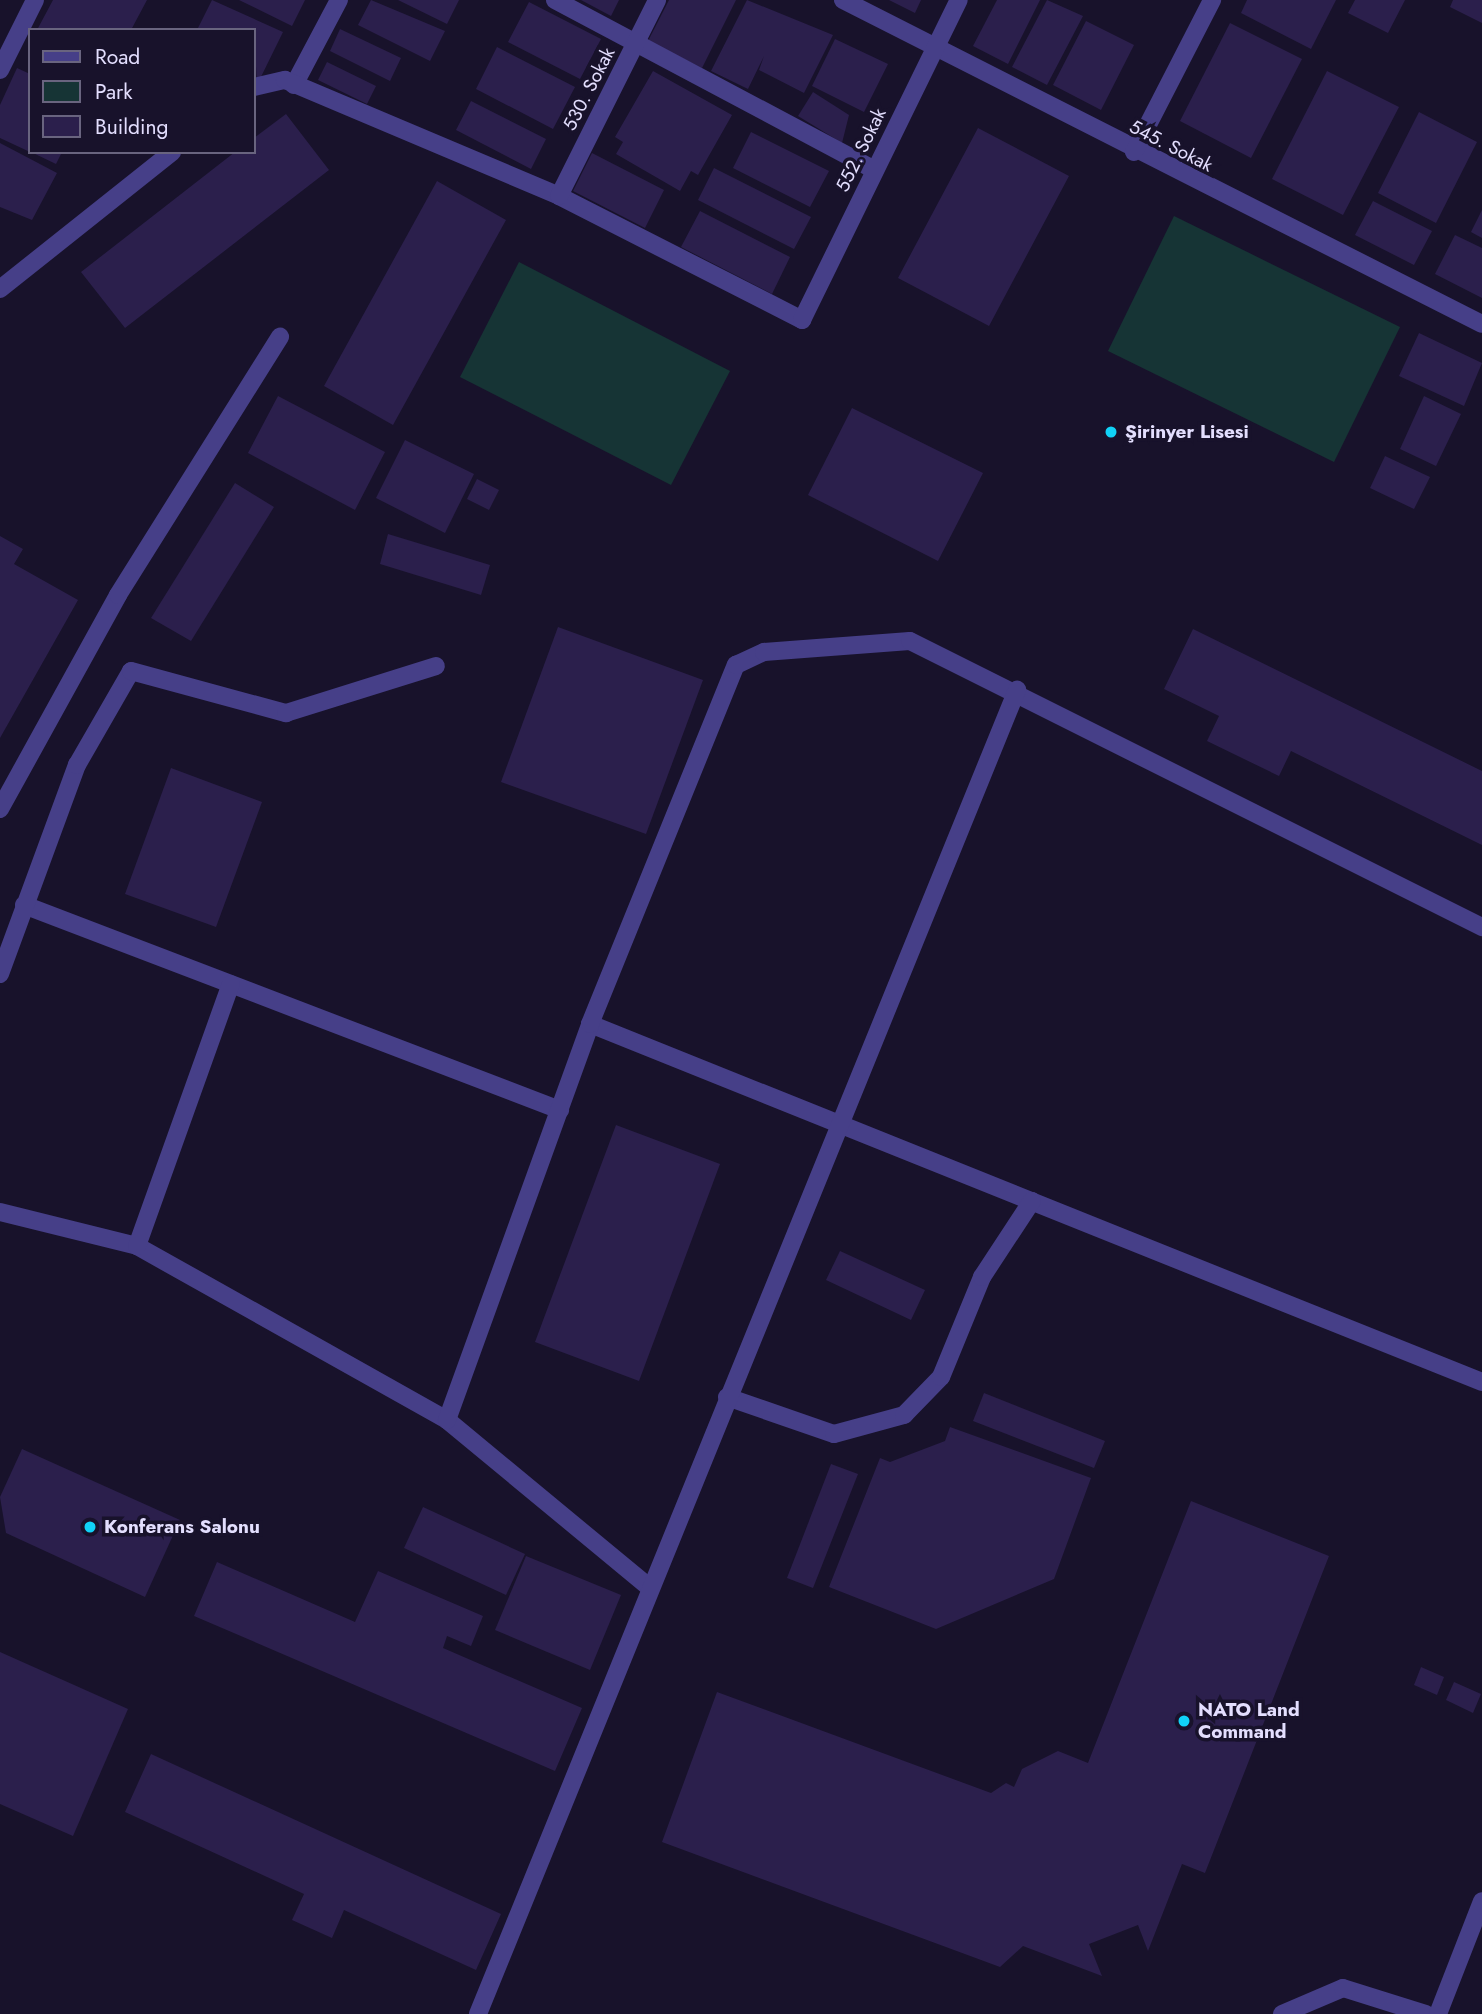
<!DOCTYPE html>
<meta charset="utf-8">
<style>
body{margin:0}
#map{position:relative;width:1482px;height:2014px;overflow:hidden;background:#18122b;font-family:Jost,sans-serif}
div>[style]{position:absolute}
[style*='--x']{left:calc(var(--x)*1px);top:calc(var(--y)*1px);width:calc(var(--w)*1px);rotate:calc(var(--a)*1deg)}
.green>*{inset:0;background:#163435}
.building>*{inset:0;background:#2b1f4c}
.service>*{height:18px;margin:-9px;padding:0 9px;transform-origin:9px;border-radius:9px;background:#463f88}
.minor>*{height:18px;margin:-9px;padding:0 9px;transform-origin:9px;border-radius:9px;background:#463f88}
.dots>*{width:19px;height:19px;translate:-50% -50%;box-sizing:border-box;border:4px solid #18122b;border-radius:50%}
span{translate:-50% -50%;white-space:nowrap;text-align:center;line-height:1.15;-webkit-text-stroke:7px #18122b;paint-order:stroke}
.street-label{font-size:19px;color:#e3defe}
.poi-label{font-size:19px;color:#e3defe;font-weight:700}
.left{translate:0 -50%;text-align:left}
.legend{position:absolute;left:28px;top:28px;width:228px;height:126px;box-sizing:border-box;background:#18122b;border:2px solid #69647f;margin:0;padding:9px 12px;list-style:none;font-size:21px;color:#e3defe}
.legend li{display:flex;align-items:center;gap:14px;height:35px}
.legend b{width:35px;border:2px solid #69647f}
</style>
<div id="map">
<div class="green">
<div style="clip-path:polygon(1174px 216px,1400px 327px,1334px 462px,1108px 351px)"></div>
<div style="clip-path:polygon(519px 262px,730px 371px,671px 485px,460px 377px)"></div>
</div>
<div class="building">
<div style="clip-path:polygon(53px 0,147px 0,131px 30px,37px 30px)"></div>
<div style="clip-path:polygon(212px 0,283px 32px,257px 85px,254px 30px,197px 30px)"></div>
<div style="clip-path:polygon(239px 0,305px 0,292px 26px)"></div>
<div style="clip-path:polygon(371px 0,445px 31px,430px 61px,358px 25px)"></div>
<div style="clip-path:polygon(398px 0,459px 0,447px 24px)"></div>
<div style="clip-path:polygon(581px 0,619px 0,611px 16px)"></div>
<div style="clip-path:polygon(669px 0,736px 0,702px 68px,648px 41px)"></div>
<div style="clip-path:polygon(747px 0,833px 35px,804px 93px,759px 70px,764px 56px,748px 89px,711px 71px)"></div>
<div style="clip-path:polygon(889px 0,921px 0,915px 13px)"></div>
<div style="clip-path:polygon(997px 0,1040px 0,1008px 64px,973px 46px)"></div>
<div style="clip-path:polygon(1047px 0,1083px 16px,1047px 85px,1012px 67px)"></div>
<div style="clip-path:polygon(1247px 0,1336px 0,1311px 49px,1241px 13px)"></div>
<div style="clip-path:polygon(1355px 0,1405px 0,1388px 33px,1348px 13px)"></div>
<div style="clip-path:polygon(1453px 0,1482px 0,1482px 23px,1450px 7px)"></div>
<div style="clip-path:polygon(529px 2px,601px 39px,580px 79px,508px 42px)"></div>
<div style="clip-path:polygon(1086px 21px,1134px 45px,1101px 110px,1053px 85px)"></div>
<div style="clip-path:polygon(1230px 23px,1302px 59px,1251px 158px,1180px 121px)"></div>
<div style="clip-path:polygon(340px 29px,401px 58px,390px 81px,330px 51px)"></div>
<div style="clip-path:polygon(835px 39px,888px 64px,864px 112px,812px 86px)"></div>
<div style="clip-path:polygon(497px 47px,575px 87px,553px 129px,476px 89px)"></div>
<div style="clip-path:polygon(327px 62px,376px 86px,367px 104px,318px 80px)"></div>
<div style="clip-path:polygon(17px 68px,30px 74px,30px 152px,0 138px,0 105px)"></div>
<div style="clip-path:polygon(653px 71px,732px 115px,698px 175px,691px 171px,680px 191px,616px 154px,623px 142px,615px 137px)"></div>
<div style="clip-path:polygon(1327px 71px,1399px 107px,1343px 215px,1272px 179px)"></div>
<div style="clip-path:polygon(813px 92px,849px 115px,842px 143px,798px 116px)"></div>
<div style="clip-path:polygon(471px 101px,546px 139px,531px 169px,456px 130px)"></div>
<div style="clip-path:polygon(1419px 112px,1477px 142px,1436px 223px,1378px 193px)"></div>
<div style="clip-path:polygon(286px 114px,329px 170px,125px 328px,81px 272px,235px 152px,254px 152px,254px 138px)"></div>
<div style="clip-path:polygon(978px 128px,1069px 176px,989px 326px,898px 278px)"></div>
<div style="clip-path:polygon(751px 132px,829px 171px,810px 207px,733px 168px)"></div>
<div style="clip-path:polygon(0 143px,57px 173px,32px 220px,0 207px)"></div>
<div style="clip-path:polygon(31px 152px,62px 152px,56px 164px)"></div>
<div style="clip-path:polygon(592px 153px,664px 190px,645px 228px,573px 191px)"></div>
<div style="clip-path:polygon(714px 168px,811px 217px,794px 249px,698px 200px)"></div>
<div style="clip-path:polygon(437px 181px,506px 220px,393px 425px,324px 386px)"></div>
<div style="clip-path:polygon(1373px 201px,1432px 231px,1414px 265px,1355px 235px)"></div>
<div style="clip-path:polygon(1482px 210px,1482px 238px,1471px 232px)"></div>
<div style="clip-path:polygon(700px 211px,790px 257px,772px 294px,681px 247px)"></div>
<div style="clip-path:polygon(1455px 235px,1482px 248px,1482px 298px,1435px 274px)"></div>
<div style="clip-path:polygon(1419px 333px,1482px 363px,1464px 406px,1399px 376px)"></div>
<div style="clip-path:polygon(278px 396px,385px 452px,355px 510px,248px 453px)"></div>
<div style="clip-path:polygon(1424px 396px,1461px 414px,1436px 466px,1400px 449px)"></div>
<div style="clip-path:polygon(852px 408px,983px 473px,938px 561px,808px 495px)"></div>
<div style="clip-path:polygon(405px 440px,474px 474px,445px 533px,376px 498px)"></div>
<div style="clip-path:polygon(1385px 456px,1430px 477px,1414px 509px,1370px 488px)"></div>
<div style="clip-path:polygon(477px 479px,499px 490px,489px 510px,467px 499px)"></div>
<div style="clip-path:polygon(235px 483px,274px 507px,191px 641px,151px 618px)"></div>
<div style="clip-path:polygon(388px 534px,490px 565px,481px 595px,380px 564px)"></div>
<div style="clip-path:polygon(0 536px,23px 549px,14px 564px,78px 600px,0 738px)"></div>
<div style="clip-path:polygon(558px 627px,703px 680px,646px 834px,501px 782px)"></div>
<div style="clip-path:polygon(1193px 629px,1482px 771px,1482px 845px,1291px 751px,1279px 776px,1207px 741px,1219px 716px,1164px 689px)"></div>
<div style="clip-path:polygon(171px 768px,262px 802px,216px 927px,125px 894px)"></div>
<div style="clip-path:polygon(616px 1125px,720px 1164px,639px 1381px,535px 1342px)"></div>
<div style="clip-path:polygon(840px 1251px,925px 1290px,911px 1320px,826px 1280px)"></div>
<div style="clip-path:polygon(984px 1393px,1105px 1441px,1094px 1468px,973px 1421px)"></div>
<div style="clip-path:polygon(950px 1427px,1091px 1478px,1054px 1579px,936px 1629px,829px 1587px,880px 1458px,890px 1462px,945px 1441px)"></div>
<div style="clip-path:polygon(22px 1449px,180px 1520px,145px 1597px,6px 1533px,0 1497px)"></div>
<div style="clip-path:polygon(831px 1464px,858px 1474px,813px 1588px,787px 1578px)"></div>
<div style="clip-path:polygon(1191px 1501px,1329px 1556px,1205px 1873px,1182px 1864px,1148px 1951px,1138px 1925px,1089px 1944px,1102px 1976px,1023px 1946px,1000px 1967px,662px 1842px,717px 1692px,991px 1793px,1006px 1783px,1014px 1787px,1022px 1769px,1058px 1751px,1088px 1763px)"></div>
<div style="clip-path:polygon(423px 1507px,525px 1554px,506px 1595px,404px 1548px)"></div>
<div style="clip-path:polygon(526px 1556px,621px 1595px,590px 1670px,495px 1630px)"></div>
<div style="clip-path:polygon(217px 1562px,355px 1622px,378px 1571px,483px 1616px,471px 1646px,447px 1636px,443px 1648px,582px 1708px,555px 1771px,194px 1616px)"></div>
<div style="clip-path:polygon(0 1652px,128px 1709px,73px 1836px,0 1804px)"></div>
<div style="clip-path:polygon(1421px 1667px,1444px 1677px,1437px 1695px,1414px 1685px)"></div>
<div style="clip-path:polygon(1454px 1682px,1481px 1694px,1473px 1713px,1446px 1700px)"></div>
<div style="clip-path:polygon(151px 1754px,501px 1914px,476px 1970px,344px 1910px,332px 1938px,292px 1920px,304px 1894px,125px 1812px)"></div>
</div>
<div class="service">
<div style="--x:0;--y:809;--w:244;--a:-61.1"></div>
<div style="--x:118;--y:595;--w:305;--a:-57.9"></div>
<div style="--x:24;--y:905;--w:574;--a:20.93"></div>
<div style="--x:0;--y:974;--w:223;--a:-69.8"></div>
<div style="--x:77;--y:765;--w:108;--a:-60.1"></div>
<div style="--x:131;--y:671;--w:161;--a:15.2"></div>
<div style="--x:286;--y:713;--w:157;--a:-17.4"></div>
<div style="--x:590;--y:1024;--w:961;--a:21.87"></div>
<div style="--x:0;--y:1212;--w:141;--a:13.9"></div>
<div style="--x:137;--y:1246;--w:355;--a:29.3"></div>
<div style="--x:447;--y:1420;--w:264;--a:39.6"></div>
<div style="--x:137;--y:1246;--w:278;--a:-70.3"></div>
<div style="--x:727;--y:1397;--w:113;--a:19.1"></div>
<div style="--x:834;--y:1434;--w:73;--a:-15.2"></div>
<div style="--x:904;--y:1415;--w:53;--a:-45.8"></div>
<div style="--x:941;--y:1377;--w:108;--a:-67.7"></div>
<div style="--x:982;--y:1277;--w:91;--a:-56.7"></div>
<div style="--x:447;--y:1420;--w:421;--a:-70.1"></div>
<div style="--x:590;--y:1024;--w:388;--a:-67.9"></div>
<div style="--x:736;--y:665;--w:31;--a:-25"></div>
<div style="--x:764;--y:652;--w:146;--a:-4.3"></div>
<div style="--x:910;--y:641;--w:640;--a:26.57"></div>
<div style="--x:478;--y:2014;--w:1430;--a:-67.85"></div>
<div style="--x:1282;--y:2014;--w:66;--a:-23.1"></div>
<div style="--x:1343;--y:1988;--w:87;--a:17.4"></div>
<div style="--x:1438;--y:2014;--w:121;--a:-68.7"></div>
</div>
<div class="minor">
<div style="--x:555;--y:0;--w:362;--a:28"></div>
<div style="--x:843;--y:0;--w:716;--a:26.89"></div>
<div style="--x:0;--y:70;--w:78;--a:-63.4"></div>
<div style="--x:294;--y:85;--w:96;--a:-62.1"></div>
<div style="--x:254;--y:87;--w:32;--a:-13"></div>
<div style="--x:285;--y:80;--w:298;--a:22.9"></div>
<div style="--x:559;--y:196;--w:273;--a:27"></div>
<div style="--x:802;--y:320;--w:356;--a:-63.9"></div>
<div style="--x:1134;--y:152;--w:171;--a:-62.8"></div>
<div style="--x:559;--y:196;--w:219;--a:-63.4"></div>
<div style="--x:0;--y:289;--w:220;--a:-38.5"></div>
</div>
<div class="dots">
<div style="left:1111px;top:432px;background:#11d2f7"></div>
<div style="left:90px;top:1527px;background:#11d2f7"></div>
<div style="left:1184px;top:1721px;background:#11d2f7"></div>
</div>
<div class="street-label">
<span style="left:589px;top:89px;rotate:-63deg">530. Sokak</span>
<span style="left:1171px;top:146px;rotate:27deg">545. Sokak</span>
<span style="left:861px;top:150px;rotate:-64deg">552. Sokak</span>
</div>
<div class="poi-label">
<span class="left" style="left:1125px;top:432px">Şirinyer Lisesi</span>
<span class="left" style="left:104px;top:1527px">Konferans Salonu</span>
<span class="left" style="left:1198px;top:1721px">NATO Land<br>Command</span>
</div>
<ul class="legend">
<li><b style="height:9px;background:#463f88"></b>Road</li>
<li><b style="height:19px;background:#163435"></b>Park</li>
<li><b style="height:19px;background:#2b1f4c"></b>Building</li>
</ul>
</div>
